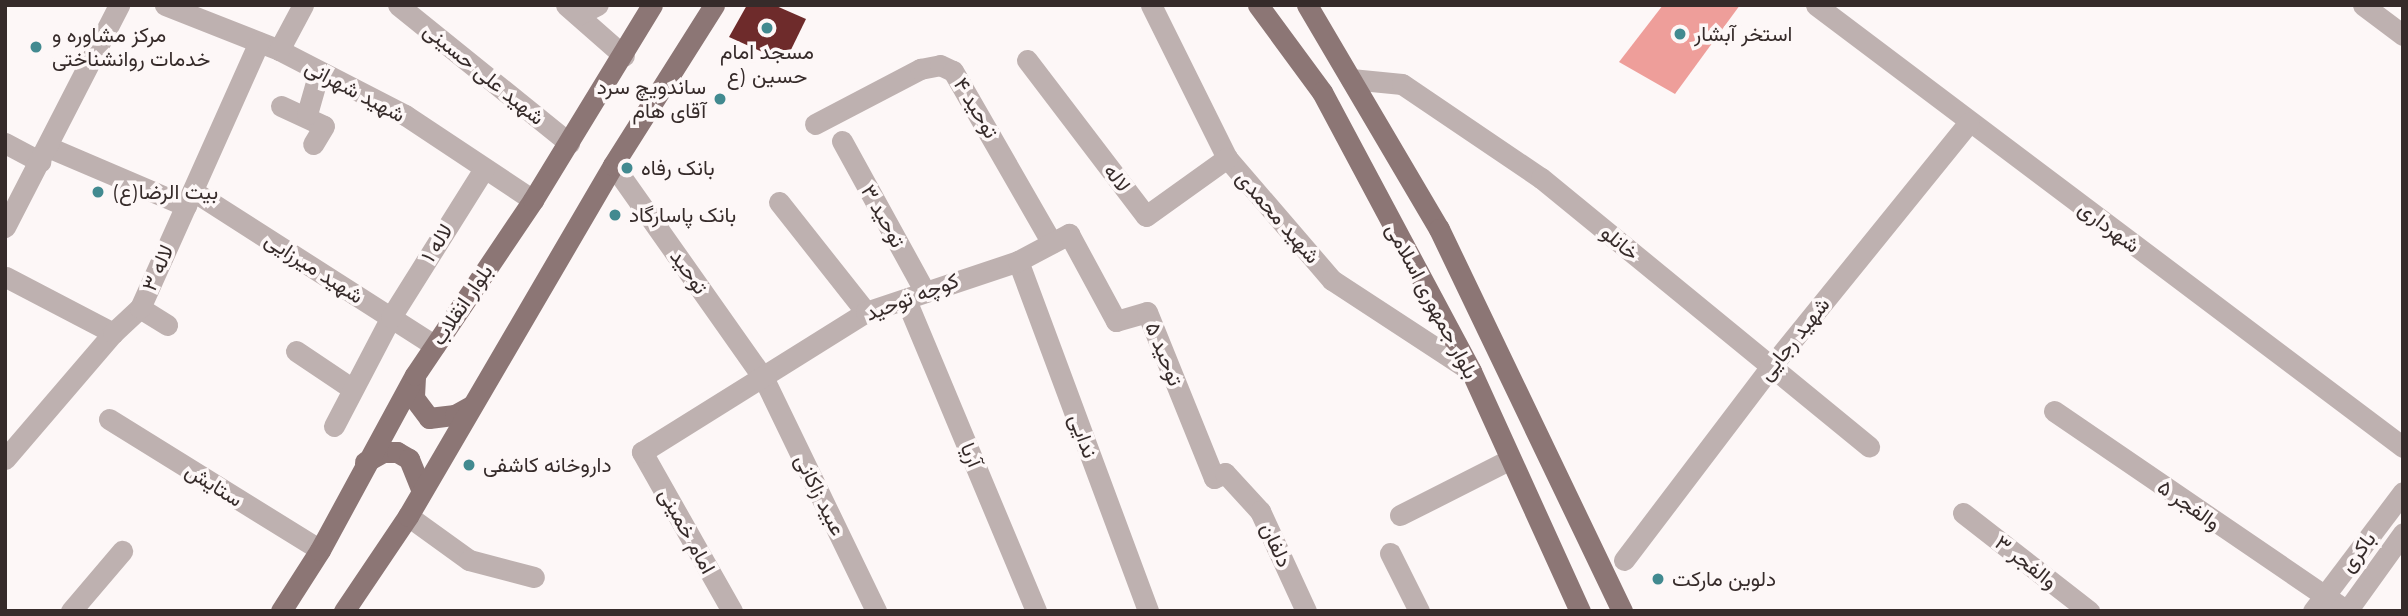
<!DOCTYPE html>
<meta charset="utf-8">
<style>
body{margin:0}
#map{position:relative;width:2408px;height:616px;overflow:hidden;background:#fdf7f7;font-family:Montserrat,Vazirmatn,sans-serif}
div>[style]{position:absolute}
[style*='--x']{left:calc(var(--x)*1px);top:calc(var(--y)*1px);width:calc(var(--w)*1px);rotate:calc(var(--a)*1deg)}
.water>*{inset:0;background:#ee9e9a}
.building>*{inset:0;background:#6e2b2b}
.minor>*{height:21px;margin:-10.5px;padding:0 10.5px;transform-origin:10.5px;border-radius:10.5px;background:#beb1b0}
.major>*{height:21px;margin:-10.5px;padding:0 10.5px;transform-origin:10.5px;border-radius:10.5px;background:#8c7675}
.dots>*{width:19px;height:19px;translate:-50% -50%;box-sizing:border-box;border:4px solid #fdf7f7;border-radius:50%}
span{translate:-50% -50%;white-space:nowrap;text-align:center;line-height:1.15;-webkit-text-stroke:7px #fdf7f7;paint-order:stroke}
.poi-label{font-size:21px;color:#362b2a}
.left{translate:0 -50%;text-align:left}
.right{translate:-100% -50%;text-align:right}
.street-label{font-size:21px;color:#362b2a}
.frame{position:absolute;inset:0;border:7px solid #362b2a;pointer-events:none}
</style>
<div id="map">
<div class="water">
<div style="clip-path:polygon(1663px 5px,1740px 5px,1675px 94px,1619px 62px)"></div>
</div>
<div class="building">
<div style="clip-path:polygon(747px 5px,774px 5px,806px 19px,785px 62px,729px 37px)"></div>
</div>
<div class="minor">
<div style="--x:165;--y:5;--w:123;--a:21.5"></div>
<div style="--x:279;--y:50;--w:142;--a:27.3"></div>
<div style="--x:405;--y:115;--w:154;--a:33.6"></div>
<div style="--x:398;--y:5;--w:220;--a:38.9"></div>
<div style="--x:566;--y:5;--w:77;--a:41.3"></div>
<div style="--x:1151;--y:5;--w:171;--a:63.6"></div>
<div style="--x:1227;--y:158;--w:161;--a:49.3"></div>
<div style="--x:1332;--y:280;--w:166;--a:33.2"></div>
<div style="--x:1816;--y:5;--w:735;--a:36.98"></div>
<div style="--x:2363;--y:5;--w:50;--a:36.9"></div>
<div style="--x:578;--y:15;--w:22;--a:-27"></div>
<div style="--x:279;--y:50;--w:51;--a:-61.9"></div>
<div style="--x:1027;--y:60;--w:196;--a:52.7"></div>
<div style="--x:1146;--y:216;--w:100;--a:-35.6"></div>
<div style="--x:1351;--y:79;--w:51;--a:5.6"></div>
<div style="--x:1402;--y:84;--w:168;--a:34.1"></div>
<div style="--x:1541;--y:178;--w:424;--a:39.3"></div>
<div style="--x:281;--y:106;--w:47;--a:24.9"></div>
<div style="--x:324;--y:126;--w:21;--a:121"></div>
<div style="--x:307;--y:114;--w:44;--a:-74.1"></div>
<div style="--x:815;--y:124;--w:119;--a:-27.6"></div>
<div style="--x:920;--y:69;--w:20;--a:-11"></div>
<div style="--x:940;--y:65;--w:14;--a:25"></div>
<div style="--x:953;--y:71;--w:198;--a:60.1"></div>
<div style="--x:842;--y:141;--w:170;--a:61.2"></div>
<div style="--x:5;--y:143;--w:40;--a:28"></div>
<div style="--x:48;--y:147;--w:150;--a:23.1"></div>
<div style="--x:613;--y:165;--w:262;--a:54.8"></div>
<div style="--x:764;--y:379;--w:258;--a:64.2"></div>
<div style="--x:193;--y:191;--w:287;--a:32.6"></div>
<div style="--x:779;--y:202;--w:140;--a:51.7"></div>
<div style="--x:5;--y:227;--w:250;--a:-62.8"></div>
<div style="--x:1018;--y:261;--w:373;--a:69.6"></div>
<div style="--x:6;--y:277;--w:121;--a:27.6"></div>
<div style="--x:906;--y:300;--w:337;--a:67.3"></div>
<div style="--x:140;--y:308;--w:32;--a:32"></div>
<div style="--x:296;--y:351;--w:66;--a:33.9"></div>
<div style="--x:2054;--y:411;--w:355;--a:34.3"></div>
<div style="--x:109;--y:419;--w:248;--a:31.8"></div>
<div style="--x:334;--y:426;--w:123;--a:-62.4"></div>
<div style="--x:391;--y:317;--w:175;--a:-57.9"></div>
<div style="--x:5;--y:459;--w:166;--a:-49.4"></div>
<div style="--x:113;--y:333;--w:37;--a:-43"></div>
<div style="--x:140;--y:308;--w:291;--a:-65.9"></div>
<div style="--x:1963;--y:513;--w:160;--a:37.9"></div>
<div style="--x:1400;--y:515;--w:122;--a:-26.8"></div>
<div style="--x:408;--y:516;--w:75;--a:35.8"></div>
<div style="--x:469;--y:560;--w:67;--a:14.7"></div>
<div style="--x:1390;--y:553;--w:65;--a:63.4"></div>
<div style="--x:1624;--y:560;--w:241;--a:-52.8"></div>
<div style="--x:1770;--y:368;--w:316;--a:-51"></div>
<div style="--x:71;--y:611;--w:79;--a:-49.6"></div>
<div style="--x:732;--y:611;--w:183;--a:-119.5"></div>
<div style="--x:642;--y:452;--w:264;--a:-32"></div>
<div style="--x:866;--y:312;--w:160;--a:-18.5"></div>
<div style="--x:1018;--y:261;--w:58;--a:-27.9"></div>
<div style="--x:1069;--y:234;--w:99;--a:61.6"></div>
<div style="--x:1116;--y:321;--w:32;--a:-16"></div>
<div style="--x:1147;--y:312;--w:179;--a:68"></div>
<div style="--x:1214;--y:478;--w:12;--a:-24"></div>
<div style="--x:1225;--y:473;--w:52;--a:47.4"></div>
<div style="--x:1260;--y:511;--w:110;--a:65.3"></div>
<div style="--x:2313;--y:611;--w:149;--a:-52.9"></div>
<div style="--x:2347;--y:611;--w:96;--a:-54.3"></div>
</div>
<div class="major">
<div style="--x:1258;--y:5;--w:108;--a:53.7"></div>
<div style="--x:1322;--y:92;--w:316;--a:61.9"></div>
<div style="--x:1471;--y:371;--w:264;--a:65.6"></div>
<div style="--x:1307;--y:5;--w:260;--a:59.5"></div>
<div style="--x:1439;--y:229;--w:424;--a:64.4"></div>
<div style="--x:415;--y:377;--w:21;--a:93"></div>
<div style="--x:414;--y:398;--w:25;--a:53"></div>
<div style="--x:429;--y:418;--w:26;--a:-7"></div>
<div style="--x:455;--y:415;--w:18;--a:-29"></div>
<div style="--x:365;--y:462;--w:21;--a:-29"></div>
<div style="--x:383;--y:452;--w:14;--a:0"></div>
<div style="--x:397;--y:452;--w:14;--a:30"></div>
<div style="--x:409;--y:459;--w:31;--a:68"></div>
<div style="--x:281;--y:611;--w:72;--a:-57.4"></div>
<div style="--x:320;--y:550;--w:199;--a:-61.5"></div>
<div style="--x:415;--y:375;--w:211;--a:-56"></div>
<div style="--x:533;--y:200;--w:228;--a:-58.6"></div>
<div style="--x:344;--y:611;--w:115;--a:-56"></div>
<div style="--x:408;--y:516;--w:406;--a:-59.7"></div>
<div style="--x:613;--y:165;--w:189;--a:-57.7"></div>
</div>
<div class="dots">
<div style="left:767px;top:28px;background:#428a90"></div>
<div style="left:1680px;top:34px;background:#428a90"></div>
<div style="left:36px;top:47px;background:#428a90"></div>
<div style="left:720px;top:99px;background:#428a90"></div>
<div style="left:627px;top:168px;background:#428a90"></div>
<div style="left:98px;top:192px;background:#428a90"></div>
<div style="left:615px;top:215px;background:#428a90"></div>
<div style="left:469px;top:465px;background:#428a90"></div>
<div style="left:1658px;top:579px;background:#428a90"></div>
</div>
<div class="poi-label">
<span class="left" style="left:1694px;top:34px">استخر آبشار</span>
<span class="left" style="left:52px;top:47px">مرکز مشاوره و<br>خدمات روانشناختی</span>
<span style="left:767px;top:64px">مسجد امام<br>حسین (ع</span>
<span class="right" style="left:706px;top:99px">ساندویچ سرد<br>آقای هام</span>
<span class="left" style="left:641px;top:168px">بانک رفاه</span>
<span class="left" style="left:112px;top:192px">بیت الرضا(ع)</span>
<span class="left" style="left:629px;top:215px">بانک پاسارگاد</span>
<span class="left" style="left:483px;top:465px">داروخانه کاشفی</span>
<span class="left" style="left:1672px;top:579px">دلوین مارکت</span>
</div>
<div class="street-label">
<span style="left:484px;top:74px;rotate:39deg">شهید علی حسینی</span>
<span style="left:355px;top:91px;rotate:28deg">شهید شهرانی</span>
<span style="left:976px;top:108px;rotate:59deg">توحید ۴</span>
<span style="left:1117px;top:178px;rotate:53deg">لاله</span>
<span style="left:883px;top:216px;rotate:61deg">توحید ۳</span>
<span style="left:1278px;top:217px;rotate:49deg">شهید محمدی</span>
<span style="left:2109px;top:227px;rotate:37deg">شهرداری</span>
<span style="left:437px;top:243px;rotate:-58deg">لاله ۱</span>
<span style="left:1620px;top:243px;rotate:40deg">خانلو</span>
<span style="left:158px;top:268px;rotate:-66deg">لاله ۳</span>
<span style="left:314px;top:268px;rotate:33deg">شهید میرزایی</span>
<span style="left:689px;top:272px;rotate:55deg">توحید</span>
<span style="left:912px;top:297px;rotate:-21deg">کوچه توحید</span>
<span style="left:1432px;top:301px;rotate:62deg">بلوار جمهوری اسلامی</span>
<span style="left:462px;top:305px;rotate:-56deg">بلوار انقلاب</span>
<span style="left:1794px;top:339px;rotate:-51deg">شهید رجایی</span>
<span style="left:1164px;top:354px;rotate:68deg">توحید ۵</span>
<span style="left:1083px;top:436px;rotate:70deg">ندایی</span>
<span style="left:971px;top:455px;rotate:67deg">آریا</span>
<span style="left:214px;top:485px;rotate:32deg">ستایش</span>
<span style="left:820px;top:495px;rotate:64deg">عبید زاکانی</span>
<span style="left:2189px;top:505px;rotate:35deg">والفجر ۵</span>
<span style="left:687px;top:531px;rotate:61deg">امام خمینی</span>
<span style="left:1276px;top:545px;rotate:65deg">دلفان</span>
<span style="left:2358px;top:552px;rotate:-53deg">باکری</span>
<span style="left:2026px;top:562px;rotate:38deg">والفجر ۳</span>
</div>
<div class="frame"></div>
</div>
